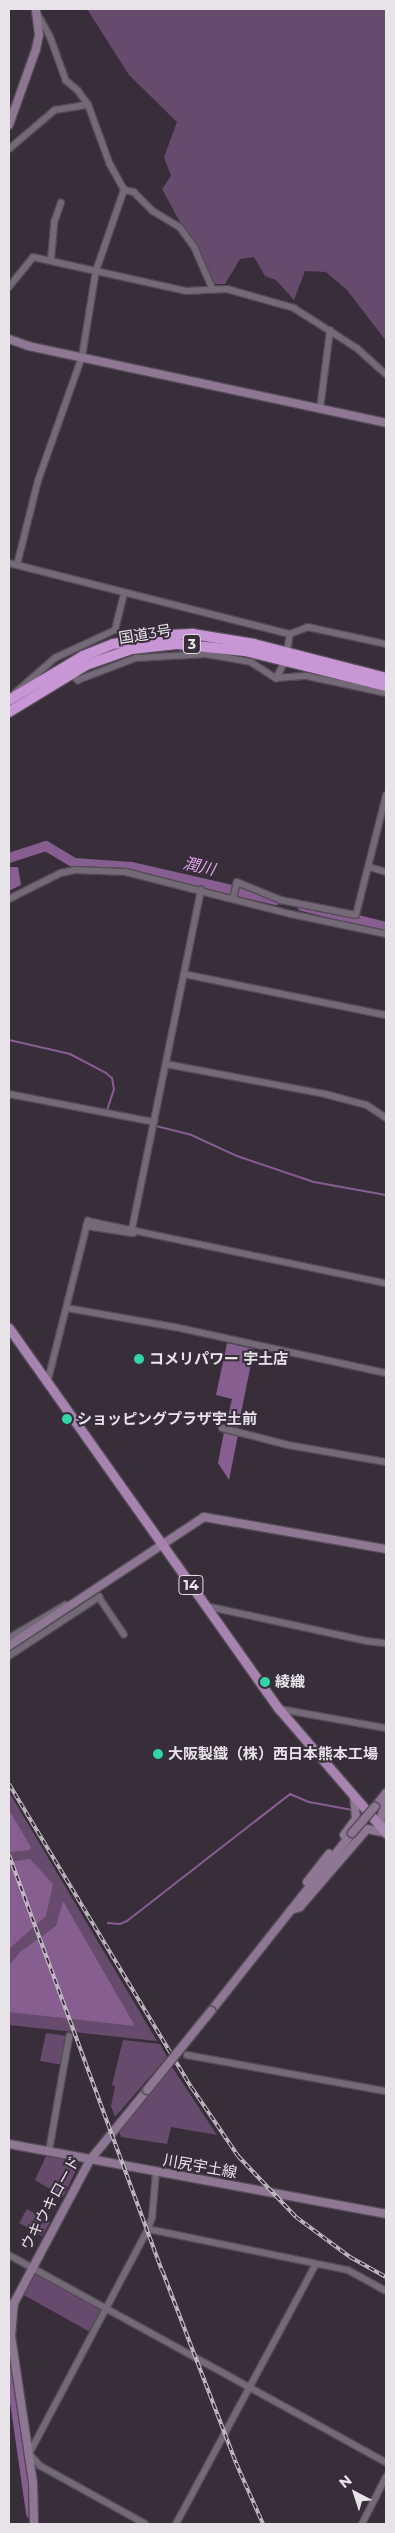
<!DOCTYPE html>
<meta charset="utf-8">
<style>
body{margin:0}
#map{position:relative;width:395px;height:2533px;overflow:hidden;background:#382e3a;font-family:Montserrat,"Noto Sans JP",sans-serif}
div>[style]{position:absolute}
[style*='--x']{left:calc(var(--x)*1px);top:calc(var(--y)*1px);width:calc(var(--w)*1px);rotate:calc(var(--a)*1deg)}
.green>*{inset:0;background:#664b6c}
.water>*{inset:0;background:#865e90}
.stream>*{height:2px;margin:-1px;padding:0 1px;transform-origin:1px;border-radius:1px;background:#865e90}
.river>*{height:10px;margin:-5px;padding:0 5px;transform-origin:5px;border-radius:5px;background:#865e90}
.roads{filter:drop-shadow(1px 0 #534b55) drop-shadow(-1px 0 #534b55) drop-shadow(0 1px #534b55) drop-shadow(0 -1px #534b55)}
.street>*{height:5.5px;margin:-2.75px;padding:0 2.75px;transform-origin:2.75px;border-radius:2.75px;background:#746a77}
.secondary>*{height:8px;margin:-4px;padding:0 4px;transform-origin:4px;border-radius:4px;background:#8d7793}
.primary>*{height:9px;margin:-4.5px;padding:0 4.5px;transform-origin:4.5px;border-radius:4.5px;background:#a684af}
.highway>*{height:10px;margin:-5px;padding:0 5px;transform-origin:5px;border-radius:5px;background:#c896d5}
.rail>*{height:4px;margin-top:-2px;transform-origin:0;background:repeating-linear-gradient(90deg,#382e3a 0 5.5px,#c5bfc6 0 11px);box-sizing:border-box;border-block:1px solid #c5bfc6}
.bridges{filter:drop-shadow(1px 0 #534b55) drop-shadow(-1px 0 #534b55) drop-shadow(0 1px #534b55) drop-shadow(0 -1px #534b55)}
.secondary-bridge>*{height:8px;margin:-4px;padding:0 4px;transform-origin:4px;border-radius:4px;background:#8d7793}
.dots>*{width:14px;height:14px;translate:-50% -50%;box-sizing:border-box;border:2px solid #382e3a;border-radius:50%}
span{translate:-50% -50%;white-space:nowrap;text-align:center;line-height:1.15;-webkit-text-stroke:4px #382e3a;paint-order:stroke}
.shield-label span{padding:1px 4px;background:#382e3a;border:1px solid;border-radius:4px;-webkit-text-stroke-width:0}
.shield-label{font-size:14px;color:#e8e2e9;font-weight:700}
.street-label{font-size:15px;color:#e8e2e9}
.poi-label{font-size:15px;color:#e8e2e9;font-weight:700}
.left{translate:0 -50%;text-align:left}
.water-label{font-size:16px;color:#e2a8f0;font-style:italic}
.frame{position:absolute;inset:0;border:10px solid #e8e2e9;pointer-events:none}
.north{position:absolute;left:330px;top:2468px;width:50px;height:50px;-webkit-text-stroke:4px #382e3a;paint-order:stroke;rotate:320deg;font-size:14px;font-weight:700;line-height:20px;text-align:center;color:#e8e2e9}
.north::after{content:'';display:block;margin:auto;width:18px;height:22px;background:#e8e2e9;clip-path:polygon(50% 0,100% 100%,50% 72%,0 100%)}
</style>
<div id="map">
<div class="green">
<div style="clip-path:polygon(87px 9px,386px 9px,386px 341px,347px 290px,326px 272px,305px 271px,294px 300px,276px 280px,265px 276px,254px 257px,240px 259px,225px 284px,214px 284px,162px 189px,171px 176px,164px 157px,177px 122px,129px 75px)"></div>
<div style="clip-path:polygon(9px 1792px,157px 2041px,9px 2025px)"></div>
<div style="clip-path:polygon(46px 2033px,68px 2036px,63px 2065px,40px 2061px)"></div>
<div style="clip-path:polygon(123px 2040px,160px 2044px,167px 2057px,115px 2117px,111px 2106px,115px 2086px,112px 2085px)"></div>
<div style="clip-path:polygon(172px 2067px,217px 2135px,171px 2127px,167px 2144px,121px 2137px,119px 2132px)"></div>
<div style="clip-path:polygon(46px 2156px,73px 2161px,78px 2166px,63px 2197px,35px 2180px)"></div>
<div style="clip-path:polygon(27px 2209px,50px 2222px,42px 2236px,19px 2223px)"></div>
<div style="clip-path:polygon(33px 2269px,102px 2310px,90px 2332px,22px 2294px)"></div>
</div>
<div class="water">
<div style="clip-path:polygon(9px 867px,18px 867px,21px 885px,9px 891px)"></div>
<div style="clip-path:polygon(227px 1343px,254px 1349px,238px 1428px,226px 1425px,232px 1399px,216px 1395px)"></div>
<div style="clip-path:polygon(224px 1432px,238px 1435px,229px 1480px,218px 1463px)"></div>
<div style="clip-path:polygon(9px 1810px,31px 1847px,30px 1850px,9px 1852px)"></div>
<div style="clip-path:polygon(30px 1859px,53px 1884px,46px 1916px,9px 1949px,9px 1862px)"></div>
<div style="clip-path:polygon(63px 1901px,135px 2026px,9px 2012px,9px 1966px,20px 1952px,56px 1926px)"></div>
</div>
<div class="stream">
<div style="--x:9;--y:1040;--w:63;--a:12.9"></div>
<div style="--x:70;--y:1054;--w:41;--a:27.8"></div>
<div style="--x:106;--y:1073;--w:8;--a:40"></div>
<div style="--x:112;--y:1078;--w:11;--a:80"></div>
<div style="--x:114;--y:1089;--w:22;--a:108"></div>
<div style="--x:156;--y:1126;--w:34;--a:14"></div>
<div style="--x:189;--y:1134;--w:53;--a:24.6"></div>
<div style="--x:237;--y:1156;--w:81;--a:18.7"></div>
<div style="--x:314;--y:1182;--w:73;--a:10.2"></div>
<div style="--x:108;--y:1923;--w:12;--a:5"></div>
<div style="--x:120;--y:1924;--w:8;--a:-23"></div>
<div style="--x:127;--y:1921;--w:207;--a:-37.9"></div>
<div style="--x:290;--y:1794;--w:21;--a:23"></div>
<div style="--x:309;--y:1802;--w:44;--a:10.5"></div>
</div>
<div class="river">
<div style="--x:9;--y:858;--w:39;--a:-18"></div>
<div style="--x:46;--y:846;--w:33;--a:31"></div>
<div style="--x:74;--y:863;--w:58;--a:3.9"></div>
<div style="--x:132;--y:867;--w:148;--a:12.9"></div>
<div style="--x:302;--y:906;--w:87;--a:14"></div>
<div style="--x:9;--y:2360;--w:155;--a:81.8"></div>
</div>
<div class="roads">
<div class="street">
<div style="--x:9;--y:149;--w:60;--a:-40.3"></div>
<div style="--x:55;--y:110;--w:33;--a:-9"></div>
<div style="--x:124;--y:190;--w:10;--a:11"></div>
<div style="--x:134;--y:192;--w:27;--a:45"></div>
<div style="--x:153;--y:211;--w:31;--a:31"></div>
<div style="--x:180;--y:227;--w:26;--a:54"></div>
<div style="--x:195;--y:248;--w:43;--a:66.4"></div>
<div style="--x:51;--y:260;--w:37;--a:-85"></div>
<div style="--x:54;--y:223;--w:21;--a:-71"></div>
<div style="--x:9;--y:287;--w:38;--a:-51"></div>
<div style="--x:33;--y:257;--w:157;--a:12.5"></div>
<div style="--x:186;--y:291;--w:41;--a:-2.8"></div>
<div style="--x:227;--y:289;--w:70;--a:15.8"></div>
<div style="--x:294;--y:308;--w:75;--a:32.4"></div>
<div style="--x:357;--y:348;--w:39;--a:42"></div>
<div style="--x:320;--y:409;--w:79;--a:-82.7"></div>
<div style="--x:9;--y:563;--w:290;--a:14.2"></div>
<div style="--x:290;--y:634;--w:19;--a:-21"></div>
<div style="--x:308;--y:627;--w:80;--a:12.3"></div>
<div style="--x:17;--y:565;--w:87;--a:-76"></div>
<div style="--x:38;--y:481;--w:132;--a:-70.5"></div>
<div style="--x:82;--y:357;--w:87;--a:-80.8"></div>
<div style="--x:96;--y:271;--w:86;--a:-70.9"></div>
<div style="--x:124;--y:190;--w:29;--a:-119"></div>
<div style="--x:110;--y:165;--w:64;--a:-110.1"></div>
<div style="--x:88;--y:105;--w:17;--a:-126"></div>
<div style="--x:78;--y:91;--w:16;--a:-140"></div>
<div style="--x:66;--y:81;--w:47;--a:-110"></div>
<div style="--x:50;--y:37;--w:25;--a:-119"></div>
<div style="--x:70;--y:673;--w:11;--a:41"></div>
<div style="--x:78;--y:680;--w:62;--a:-20.8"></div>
<div style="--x:136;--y:658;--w:70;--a:-3.3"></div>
<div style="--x:206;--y:654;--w:46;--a:10.1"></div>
<div style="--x:251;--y:662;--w:30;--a:33"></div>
<div style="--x:276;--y:678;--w:31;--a:-4"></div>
<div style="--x:307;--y:676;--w:81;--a:12.1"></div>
<div style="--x:276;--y:678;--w:18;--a:-61"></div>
<div style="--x:285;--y:662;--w:28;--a:-80"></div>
<div style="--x:15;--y:693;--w:53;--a:-41.2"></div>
<div style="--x:55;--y:658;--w:66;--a:-25"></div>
<div style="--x:115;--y:630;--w:38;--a:-76"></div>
<div style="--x:369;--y:867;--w:18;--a:16"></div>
<div style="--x:9;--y:899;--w:58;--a:-26.6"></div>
<div style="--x:61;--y:873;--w:14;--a:-12"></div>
<div style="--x:75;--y:870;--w:51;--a:2.2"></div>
<div style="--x:126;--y:872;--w:170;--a:14.3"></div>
<div style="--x:291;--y:914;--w:97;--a:11.9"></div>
<div style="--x:233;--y:899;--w:17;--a:-77"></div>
<div style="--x:237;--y:882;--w:48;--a:22.2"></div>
<div style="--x:281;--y:900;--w:76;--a:11.3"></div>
<div style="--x:356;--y:915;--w:123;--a:-75.9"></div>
<div style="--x:184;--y:974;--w:206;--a:11.5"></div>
<div style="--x:166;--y:1064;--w:162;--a:10.7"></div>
<div style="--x:325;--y:1094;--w:43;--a:14.7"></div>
<div style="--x:367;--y:1105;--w:23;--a:34"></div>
<div style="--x:9;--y:1094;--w:148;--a:10.9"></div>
<div style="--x:86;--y:1226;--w:48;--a:8.5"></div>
<div style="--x:132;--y:1229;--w:346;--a:-78.5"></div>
<div style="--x:67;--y:1308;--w:110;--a:10"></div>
<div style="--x:175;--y:1327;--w:216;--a:12.3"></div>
<div style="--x:47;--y:1384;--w:168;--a:-75.9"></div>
<div style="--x:88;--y:1221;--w:304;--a:11.8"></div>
<div style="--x:222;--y:1428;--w:68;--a:14.4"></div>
<div style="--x:288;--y:1445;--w:99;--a:9.8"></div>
<div style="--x:206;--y:1606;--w:164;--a:12.3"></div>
<div style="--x:366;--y:1641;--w:20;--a:6"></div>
<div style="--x:9;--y:1638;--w:65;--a:-30.5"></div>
<div style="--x:9;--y:1656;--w:108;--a:-33.2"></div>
<div style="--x:99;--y:1597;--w:45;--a:56"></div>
<div style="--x:280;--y:1709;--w:108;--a:10.2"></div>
<div style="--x:187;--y:2055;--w:202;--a:10.3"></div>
<div style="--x:49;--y:2151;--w:116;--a:-80"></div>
<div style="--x:148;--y:2229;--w:204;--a:11.6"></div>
<div style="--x:348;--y:2270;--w:43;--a:28.9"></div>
<div style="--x:9;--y:2255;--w:430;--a:28.8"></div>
<div style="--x:9;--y:2307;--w:12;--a:85"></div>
<div style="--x:145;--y:2524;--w:120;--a:-151.1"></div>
<div style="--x:40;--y:2466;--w:16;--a:-133"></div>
<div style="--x:29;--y:2454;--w:255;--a:-62.1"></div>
<div style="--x:148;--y:2229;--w:12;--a:-70"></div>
<div style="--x:152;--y:2218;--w:46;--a:-85"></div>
<div style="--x:176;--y:2524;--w:293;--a:-61.7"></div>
<div style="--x:362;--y:2524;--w:53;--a:-62.9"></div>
</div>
<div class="secondary">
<div style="--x:9;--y:125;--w:81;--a:-70.4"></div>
<div style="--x:36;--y:49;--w:14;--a:-78"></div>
<div style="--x:39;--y:35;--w:26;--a:-97"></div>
<div style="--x:9;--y:339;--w:20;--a:20"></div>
<div style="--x:28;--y:346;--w:366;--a:12.1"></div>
<div style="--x:9;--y:1646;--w:234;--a:-33.5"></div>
<div style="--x:204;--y:1517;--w:185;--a:10"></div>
<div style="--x:375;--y:1807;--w:18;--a:-52"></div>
<div style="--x:384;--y:1829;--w:11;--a:-112"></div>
<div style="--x:380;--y:1819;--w:17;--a:-69"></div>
<div style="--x:344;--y:1835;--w:20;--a:-53"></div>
<div style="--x:356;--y:1819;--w:21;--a:-95"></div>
<div style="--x:307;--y:1882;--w:36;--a:-52"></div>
<div style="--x:291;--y:1910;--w:9;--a:-18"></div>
<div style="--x:300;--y:1907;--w:103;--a:-49.3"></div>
<div style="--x:367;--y:1829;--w:19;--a:12"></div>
<div style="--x:211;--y:2011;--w:227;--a:-51.6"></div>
<div style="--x:9;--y:2144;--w:383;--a:10.5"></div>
<div style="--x:34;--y:2524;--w:41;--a:-91.4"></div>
<div style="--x:33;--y:2483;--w:149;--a:-98.5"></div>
<div style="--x:11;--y:2336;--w:33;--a:-85"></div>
<div style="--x:14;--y:2303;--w:162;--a:-62"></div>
<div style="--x:90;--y:2160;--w:90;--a:-50.8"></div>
</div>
<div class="primary">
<div style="--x:9;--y:1328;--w:467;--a:54.7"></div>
<div style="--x:279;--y:1709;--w:164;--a:49.2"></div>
</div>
<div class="highway">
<div style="--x:9;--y:700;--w:86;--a:-30.7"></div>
<div style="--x:83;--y:656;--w:32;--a:-22"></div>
<div style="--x:113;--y:644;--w:59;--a:-8.8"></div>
<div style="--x:171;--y:635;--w:22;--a:-3"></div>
<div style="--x:193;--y:634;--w:62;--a:9.3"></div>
<div style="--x:254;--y:644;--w:136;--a:14.4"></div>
<div style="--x:9;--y:712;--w:90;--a:-31.4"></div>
<div style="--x:86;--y:665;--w:49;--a:-19.2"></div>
<div style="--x:132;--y:649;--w:45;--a:-6.3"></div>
<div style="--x:177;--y:644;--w:68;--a:5.9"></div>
<div style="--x:245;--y:651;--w:145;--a:13.9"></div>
</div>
</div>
<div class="rail">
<div style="--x:9;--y:1784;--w:355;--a:59"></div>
<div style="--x:192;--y:2088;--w:82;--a:55.9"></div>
<div style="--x:238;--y:2156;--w:84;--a:46.4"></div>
<div style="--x:296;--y:2217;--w:67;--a:36.5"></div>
<div style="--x:350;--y:2257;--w:41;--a:29.1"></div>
<div style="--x:9;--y:1855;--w:442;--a:69.8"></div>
<div style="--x:162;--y:2270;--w:207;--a:69"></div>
<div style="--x:236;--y:2463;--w:67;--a:66.1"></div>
</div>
<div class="bridges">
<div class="secondary-bridge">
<div style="--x:352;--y:1833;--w:35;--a:-49"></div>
<div style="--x:147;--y:2090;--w:102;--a:-51"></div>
</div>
</div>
<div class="dots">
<div style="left:139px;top:1359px;background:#33d4a8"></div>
<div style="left:67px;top:1419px;background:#33d4a8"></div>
<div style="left:265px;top:1682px;background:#33d4a8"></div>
<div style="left:158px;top:1754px;background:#33d4a8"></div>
</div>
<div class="shield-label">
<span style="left:192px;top:644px">3</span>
<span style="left:191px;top:1585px">14</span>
</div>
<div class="street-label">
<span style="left:145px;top:634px;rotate:-9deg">国道3号</span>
<span style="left:200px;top:2166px;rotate:10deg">川尻宇土線</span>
<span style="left:50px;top:2203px;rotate:-61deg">ウキウキロード</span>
</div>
<div class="poi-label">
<span class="left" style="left:149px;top:1359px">コメリパワー 宇土店</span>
<span class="left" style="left:77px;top:1419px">ショッピングプラザ宇土前</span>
<span class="left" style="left:275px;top:1682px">綾織</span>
<span class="left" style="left:168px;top:1754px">大阪製鐵（株）西日本熊本工場</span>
</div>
<div class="water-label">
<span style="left:199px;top:867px;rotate:13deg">潤川</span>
</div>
<div class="frame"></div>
<div class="north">N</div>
</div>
